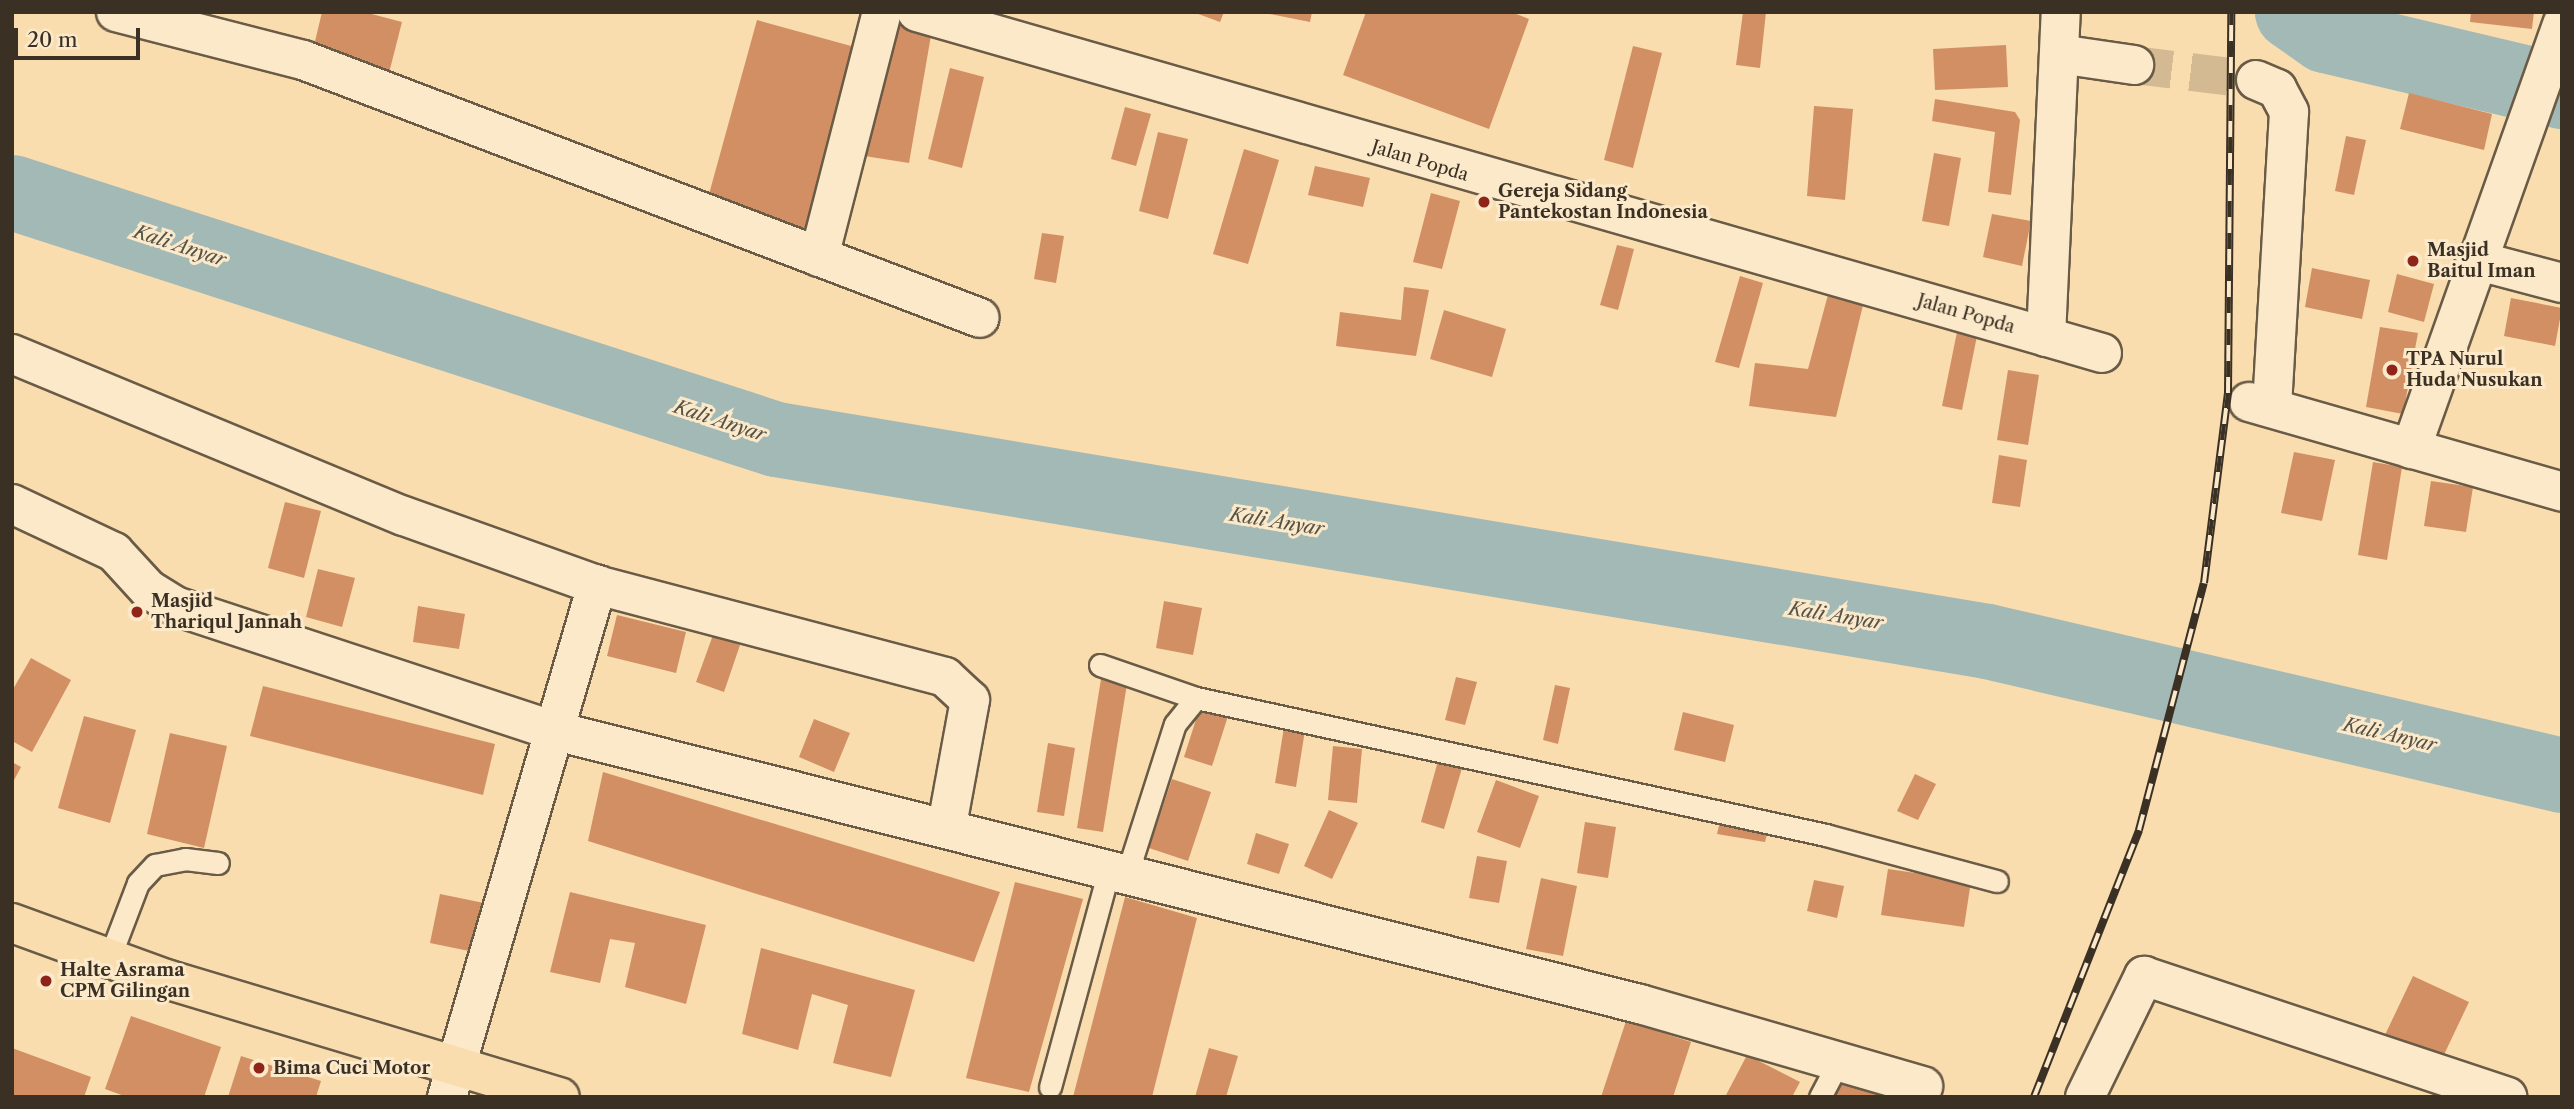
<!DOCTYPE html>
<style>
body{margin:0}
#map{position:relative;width:2574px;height:1109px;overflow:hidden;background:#f9ddae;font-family:"Libre Caslon Text",serif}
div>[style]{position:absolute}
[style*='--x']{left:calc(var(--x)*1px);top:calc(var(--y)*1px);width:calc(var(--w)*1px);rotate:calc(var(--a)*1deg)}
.river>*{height:75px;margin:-37.5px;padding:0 37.5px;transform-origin:37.5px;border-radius:37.5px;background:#a3b9b6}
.building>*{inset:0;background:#d28f64}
.street-tunnel>*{height:38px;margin-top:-19px;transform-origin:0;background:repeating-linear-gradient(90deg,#d3ba92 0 38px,transparent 0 57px)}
.roads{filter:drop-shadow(2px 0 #6a5b46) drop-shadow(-2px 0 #6a5b46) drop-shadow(0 2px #6a5b46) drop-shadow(0 -2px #6a5b46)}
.lane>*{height:21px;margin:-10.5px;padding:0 10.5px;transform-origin:10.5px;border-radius:10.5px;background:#fbe9ca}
.street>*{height:38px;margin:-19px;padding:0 19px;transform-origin:19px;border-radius:19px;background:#fbe9ca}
.primary>*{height:38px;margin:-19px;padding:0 19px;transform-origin:19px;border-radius:19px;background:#f9ddae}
.rail>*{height:8px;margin-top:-4px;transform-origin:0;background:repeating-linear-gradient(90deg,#fbe9ca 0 16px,#3b3024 0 32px);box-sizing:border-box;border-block:2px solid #3b3024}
.dots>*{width:19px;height:19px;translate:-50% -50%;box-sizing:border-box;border:4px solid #fbe9ca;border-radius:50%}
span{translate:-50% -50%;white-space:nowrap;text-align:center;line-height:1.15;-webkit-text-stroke:6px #fbe9ca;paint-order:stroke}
.street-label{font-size:18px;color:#3b3024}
.poi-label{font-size:18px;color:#3b3024;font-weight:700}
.left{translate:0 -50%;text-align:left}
.water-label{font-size:19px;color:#555248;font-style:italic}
.frame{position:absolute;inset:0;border:14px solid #3b3024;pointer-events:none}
.scale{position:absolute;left:14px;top:28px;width:126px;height:32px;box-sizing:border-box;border:4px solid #3b3024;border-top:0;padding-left:9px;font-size:21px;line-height:24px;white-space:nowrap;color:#3b3024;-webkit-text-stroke:5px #fbe9ca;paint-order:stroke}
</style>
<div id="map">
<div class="river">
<div style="--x:2292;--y:12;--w:40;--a:34.9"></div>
<div style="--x:2325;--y:35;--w:244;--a:13.3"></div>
<div style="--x:12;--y:192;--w:803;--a:17.92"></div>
<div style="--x:776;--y:439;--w:1228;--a:9.47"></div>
<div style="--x:1987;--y:641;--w:590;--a:13.12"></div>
</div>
<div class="building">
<div style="clip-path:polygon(322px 12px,364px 12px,402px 22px,389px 73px,312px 54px)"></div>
<div style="clip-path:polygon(884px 12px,934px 18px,909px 163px,858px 155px)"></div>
<div style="clip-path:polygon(1193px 12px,1224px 12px,1220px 22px)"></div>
<div style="clip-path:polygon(1260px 12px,1312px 12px,1310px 22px)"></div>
<div style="clip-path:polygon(1366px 12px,1511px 12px,1529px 19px,1489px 129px,1343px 75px)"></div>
<div style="clip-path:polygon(1743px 12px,1766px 12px,1760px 68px,1736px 65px)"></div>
<div style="clip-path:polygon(2471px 12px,2534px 12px,2532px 29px,2470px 22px)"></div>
<div style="clip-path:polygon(757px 20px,862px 49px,811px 233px,706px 205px)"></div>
<div style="clip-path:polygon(2006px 45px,2008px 87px,1935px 90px,1933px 49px)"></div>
<div style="clip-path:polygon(1633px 46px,1662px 53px,1633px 168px,1604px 160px)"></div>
<div style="clip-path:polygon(950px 68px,984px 77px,962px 168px,928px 159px)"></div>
<div style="clip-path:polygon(2409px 93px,2492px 114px,2484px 150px,2400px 129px)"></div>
<div style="clip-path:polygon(1935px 99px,2015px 112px,2020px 120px,2011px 195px,1988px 192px,1995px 132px,1932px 121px)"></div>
<div style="clip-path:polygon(1814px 106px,1853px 109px,1845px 200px,1807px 196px)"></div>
<div style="clip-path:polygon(1125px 107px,1151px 114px,1136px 166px,1111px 159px)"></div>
<div style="clip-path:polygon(1158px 132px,1188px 139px,1168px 219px,1139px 211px)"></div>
<div style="clip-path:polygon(2346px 136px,2366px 140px,2354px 195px,2335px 191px)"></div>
<div style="clip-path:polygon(1244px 149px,1279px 160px,1248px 264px,1213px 254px)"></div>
<div style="clip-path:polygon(1934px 153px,1961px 158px,1949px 226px,1922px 221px)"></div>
<div style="clip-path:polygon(1315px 166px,1370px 178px,1363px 207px,1308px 195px)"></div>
<div style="clip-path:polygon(1431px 193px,1460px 201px,1442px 269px,1413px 262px)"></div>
<div style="clip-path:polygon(1992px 214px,2031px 221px,2022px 266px,1983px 257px)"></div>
<div style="clip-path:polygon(1042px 233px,1064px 236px,1056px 283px,1034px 279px)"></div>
<div style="clip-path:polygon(1617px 245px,1634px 249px,1618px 310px,1600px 305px)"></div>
<div style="clip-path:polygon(2312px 268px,2370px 280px,2362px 319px,2305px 307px)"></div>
<div style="clip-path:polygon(2397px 274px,2434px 284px,2424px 322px,2388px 312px)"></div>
<div style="clip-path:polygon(1740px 276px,1763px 283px,1739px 368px,1715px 362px)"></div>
<div style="clip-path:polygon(1404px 287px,1429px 290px,1416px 356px,1336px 346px,1340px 312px,1401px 320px)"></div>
<div style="clip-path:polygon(1829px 291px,1864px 301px,1836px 417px,1749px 406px,1755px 363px,1808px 369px)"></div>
<div style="clip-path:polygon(2511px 298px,2562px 308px,2555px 346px,2504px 336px)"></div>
<div style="clip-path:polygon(1444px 310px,1506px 329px,1492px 377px,1430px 359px)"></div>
<div style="clip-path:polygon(1958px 327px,1978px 331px,1962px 410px,1942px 406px)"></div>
<div style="clip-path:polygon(2380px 327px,2418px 333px,2403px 414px,2366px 407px)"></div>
<div style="clip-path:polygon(2008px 370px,2039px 375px,2028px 445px,1997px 440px)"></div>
<div style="clip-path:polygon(2294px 452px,2335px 460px,2322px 521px,2281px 513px)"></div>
<div style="clip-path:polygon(1999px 455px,2027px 460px,2020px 507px,1992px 503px)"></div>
<div style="clip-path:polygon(2373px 462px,2402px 467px,2387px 560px,2358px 555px)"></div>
<div style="clip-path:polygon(2431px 481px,2473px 487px,2466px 532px,2424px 526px)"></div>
<div style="clip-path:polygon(285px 502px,321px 511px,304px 578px,268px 568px)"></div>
<div style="clip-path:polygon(318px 569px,355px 578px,342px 627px,306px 617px)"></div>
<div style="clip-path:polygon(1164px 601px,1202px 608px,1193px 655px,1156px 648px)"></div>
<div style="clip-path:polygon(418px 606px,465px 614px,459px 649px,413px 642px)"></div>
<div style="clip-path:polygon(617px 615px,686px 632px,676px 673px,607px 656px)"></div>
<div style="clip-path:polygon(713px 635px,740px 645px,724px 692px,696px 682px)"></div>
<div style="clip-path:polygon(31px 658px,71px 680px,32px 752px,12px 741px,12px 691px)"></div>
<div style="clip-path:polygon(1102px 673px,1128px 678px,1103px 832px,1077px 828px)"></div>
<div style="clip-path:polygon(1456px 677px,1477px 682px,1465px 725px,1445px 720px)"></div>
<div style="clip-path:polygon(1555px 685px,1570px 688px,1558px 744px,1543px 740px)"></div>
<div style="clip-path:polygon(263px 686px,495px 744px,483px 795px,250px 736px)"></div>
<div style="clip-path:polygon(1201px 704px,1229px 713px,1212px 766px,1184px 757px)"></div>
<div style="clip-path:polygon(1683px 712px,1734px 725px,1725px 762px,1674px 750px)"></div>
<div style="clip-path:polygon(84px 716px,136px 730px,110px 823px,58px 808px)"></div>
<div style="clip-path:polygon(814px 719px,850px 733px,834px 772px,799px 757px)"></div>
<div style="clip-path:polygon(1285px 721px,1306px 724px,1296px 787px,1275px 783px)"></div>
<div style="clip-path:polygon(170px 733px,227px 746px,204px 848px,147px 834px)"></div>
<div style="clip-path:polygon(1048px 743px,1075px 748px,1064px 816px,1037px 812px)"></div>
<div style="clip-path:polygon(1333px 746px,1362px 749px,1357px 803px,1328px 800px)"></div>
<div style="clip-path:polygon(1438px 761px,1462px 768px,1444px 829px,1421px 822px)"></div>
<div style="clip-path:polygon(12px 762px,21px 767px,12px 784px)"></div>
<div style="clip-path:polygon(603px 772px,1000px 892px,974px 962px,588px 841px)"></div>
<div style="clip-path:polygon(1915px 774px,1936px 784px,1918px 820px,1897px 811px)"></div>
<div style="clip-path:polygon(1172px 779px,1211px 792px,1188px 861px,1149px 848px)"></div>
<div style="clip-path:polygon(1496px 780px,1539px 796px,1520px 848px,1477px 832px)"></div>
<div style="clip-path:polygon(1329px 810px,1358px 823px,1332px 879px,1304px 866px)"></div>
<div style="clip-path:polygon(1721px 817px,1769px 826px,1765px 842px,1717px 834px)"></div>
<div style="clip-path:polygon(1585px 822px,1616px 827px,1608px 878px,1577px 873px)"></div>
<div style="clip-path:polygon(1256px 833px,1289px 844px,1279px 874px,1247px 864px)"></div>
<div style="clip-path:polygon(1477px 856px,1507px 861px,1499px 903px,1469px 898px)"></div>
<div style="clip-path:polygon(1888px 869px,1971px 881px,1964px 927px,1881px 915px)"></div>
<div style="clip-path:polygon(1541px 878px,1577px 886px,1563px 956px,1526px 949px)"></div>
<div style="clip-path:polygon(1814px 880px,1844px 886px,1837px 918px,1807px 911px)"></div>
<div style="clip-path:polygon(1015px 882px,1083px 899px,1029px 1092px,966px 1078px)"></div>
<div style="clip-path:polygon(570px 892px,706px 925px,686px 1004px,625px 987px,635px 943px,610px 939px,600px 983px,550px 972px)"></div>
<div style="clip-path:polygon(440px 894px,484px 903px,474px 952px,430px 943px)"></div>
<div style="clip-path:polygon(1125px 897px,1197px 918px,1152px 1097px,1073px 1097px)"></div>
<div style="clip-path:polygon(761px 948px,915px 990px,891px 1077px,833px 1063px,848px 1005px,812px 994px,798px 1050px,742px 1034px)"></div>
<div style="clip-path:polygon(2413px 976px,2469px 1002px,2440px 1063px,2384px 1037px)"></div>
<div style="clip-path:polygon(131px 1016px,221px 1047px,204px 1097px,127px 1097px,105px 1089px)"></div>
<div style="clip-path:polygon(1626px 1021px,1691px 1042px,1673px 1097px,1601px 1097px)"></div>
<div style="clip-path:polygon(12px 1048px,91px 1077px,84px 1097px,12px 1097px)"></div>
<div style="clip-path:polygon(1209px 1048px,1238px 1056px,1226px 1097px,1195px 1097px)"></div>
<div style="clip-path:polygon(1747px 1055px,1800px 1082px,1792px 1097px,1725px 1097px)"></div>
<div style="clip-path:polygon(241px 1056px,321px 1081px,316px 1097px,228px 1097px)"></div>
<div style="clip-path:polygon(1838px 1077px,1883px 1097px,1829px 1097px)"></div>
</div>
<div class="street-tunnel">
<div style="--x:2134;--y:65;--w:123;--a:7"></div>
</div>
<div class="roads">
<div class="lane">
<div style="--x:1100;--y:665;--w:102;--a:19"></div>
<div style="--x:1127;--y:874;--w:157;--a:-72.3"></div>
<div style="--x:1175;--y:724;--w:33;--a:-51"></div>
<div style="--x:1196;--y:698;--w:645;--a:12.27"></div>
<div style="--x:1826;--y:835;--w:177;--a:15.1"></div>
<div style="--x:109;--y:959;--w:81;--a:-69.1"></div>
<div style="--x:138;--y:883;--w:25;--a:-47"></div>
<div style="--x:155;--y:865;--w:31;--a:-11"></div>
<div style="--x:185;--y:859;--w:33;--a:7"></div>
<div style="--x:1050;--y:1087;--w:225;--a:-74.8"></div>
<div style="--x:1820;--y:1097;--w:43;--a:-62.2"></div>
</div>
<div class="street">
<div style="--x:116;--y:12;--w:193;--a:14.4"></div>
<div style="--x:303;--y:60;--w:724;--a:20.86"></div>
<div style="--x:917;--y:12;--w:1233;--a:16.05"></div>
<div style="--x:2059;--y:54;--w:76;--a:8.3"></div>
<div style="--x:2256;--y:80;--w:23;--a:23"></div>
<div style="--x:2277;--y:89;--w:26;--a:62"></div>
<div style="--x:2289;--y:112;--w:296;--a:93.3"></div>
<div style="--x:819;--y:257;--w:253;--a:-75.6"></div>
<div style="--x:2475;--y:260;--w:90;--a:14.8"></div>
<div style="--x:2046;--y:337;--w:325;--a:-87.4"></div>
<div style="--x:12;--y:354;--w:424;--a:22.5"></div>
<div style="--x:404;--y:516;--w:205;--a:19.7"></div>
<div style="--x:597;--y:585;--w:360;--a:14.8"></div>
<div style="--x:945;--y:677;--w:34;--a:43"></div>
<div style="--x:970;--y:700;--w:127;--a:100.4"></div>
<div style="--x:2249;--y:402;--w:326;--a:16"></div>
<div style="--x:2411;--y:449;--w:451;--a:-70.4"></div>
<div style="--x:12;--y:504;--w:113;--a:25.2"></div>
<div style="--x:114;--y:552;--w:50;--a:47.4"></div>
<div style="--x:148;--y:589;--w:32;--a:32"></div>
<div style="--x:175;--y:606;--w:401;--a:18.2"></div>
<div style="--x:556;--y:731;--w:1118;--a:14.14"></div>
<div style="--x:1640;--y:1004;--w:295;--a:16.2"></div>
<div style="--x:447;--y:1097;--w:534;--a:-73.67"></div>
<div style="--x:2085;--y:1097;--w:135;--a:-64"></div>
<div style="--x:2144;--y:976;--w:383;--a:18.4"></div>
</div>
<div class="primary">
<div style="--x:12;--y:923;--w:167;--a:20"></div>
<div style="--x:169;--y:980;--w:408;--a:16.7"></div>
</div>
</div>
<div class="rail">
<div style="--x:2034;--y:1097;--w:287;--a:-68.5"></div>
<div style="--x:2139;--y:830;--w:255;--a:-75.3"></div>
<div style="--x:2204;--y:583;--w:192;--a:-82.8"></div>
<div style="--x:2228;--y:393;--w:381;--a:-89.5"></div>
</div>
<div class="dots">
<div style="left:1484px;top:202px;background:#8f2418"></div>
<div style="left:2413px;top:261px;background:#8f2418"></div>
<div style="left:2392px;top:370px;background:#8f2418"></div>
<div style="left:137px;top:612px;background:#8f2418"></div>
<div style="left:46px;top:981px;background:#8f2418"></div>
<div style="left:259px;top:1068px;background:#8f2418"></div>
</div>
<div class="street-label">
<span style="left:1420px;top:161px;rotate:17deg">Jalan Popda</span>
<span style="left:1966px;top:314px;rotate:16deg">Jalan Popda</span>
</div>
<div class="poi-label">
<span class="left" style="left:1498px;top:202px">Gereja Sidang<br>Pantekostan Indonesia</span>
<span class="left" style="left:2427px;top:261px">Masjid<br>Baitul Iman</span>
<span class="left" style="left:2406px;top:370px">TPA Nurul<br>Huda Nusukan</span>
<span class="left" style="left:151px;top:612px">Masjid<br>Thariqul Jannah</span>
<span class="left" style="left:60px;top:981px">Halte Asrama<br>CPM Gilingan</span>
<span class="left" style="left:273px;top:1068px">Bima Cuci Motor</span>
</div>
<div class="water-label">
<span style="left:180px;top:246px;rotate:18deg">Kali Anyar</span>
<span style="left:720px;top:421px;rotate:18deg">Kali Anyar</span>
<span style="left:1277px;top:522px;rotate:9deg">Kali Anyar</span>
<span style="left:1836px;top:616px;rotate:9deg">Kali Anyar</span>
<span style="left:2390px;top:735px;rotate:13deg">Kali Anyar</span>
</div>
<div class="frame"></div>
<div class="scale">20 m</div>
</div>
